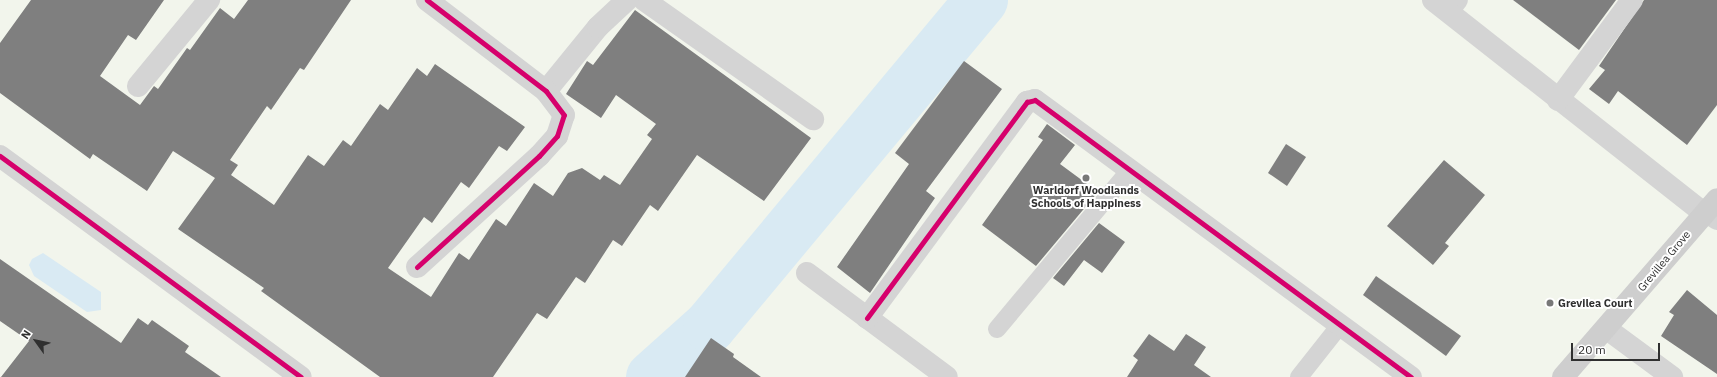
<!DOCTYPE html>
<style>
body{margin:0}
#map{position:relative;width:1717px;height:377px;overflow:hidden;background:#fff;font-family:"IBM Plex Sans",sans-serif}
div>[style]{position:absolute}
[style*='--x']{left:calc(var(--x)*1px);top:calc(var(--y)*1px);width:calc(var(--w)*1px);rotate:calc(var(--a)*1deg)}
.green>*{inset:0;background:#f2f5ec}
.water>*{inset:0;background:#d9eaf3}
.river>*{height:53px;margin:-26.5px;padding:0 26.5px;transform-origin:26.5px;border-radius:26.5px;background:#d9eaf3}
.building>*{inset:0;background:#7f7f7f}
.lane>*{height:18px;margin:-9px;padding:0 9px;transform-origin:9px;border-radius:9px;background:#d4d4d4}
.street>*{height:22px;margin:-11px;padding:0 11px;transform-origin:11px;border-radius:11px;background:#d4d4d4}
.secondary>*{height:22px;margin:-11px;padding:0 11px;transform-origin:11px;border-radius:11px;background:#cecece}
.cycleway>*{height:5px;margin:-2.5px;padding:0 2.5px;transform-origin:2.5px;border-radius:2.5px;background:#d6006c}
.dots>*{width:11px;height:11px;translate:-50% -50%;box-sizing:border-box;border:2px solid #fff;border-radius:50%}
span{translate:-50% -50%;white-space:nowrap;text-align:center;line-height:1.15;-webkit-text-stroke:4px #fff;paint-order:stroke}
.poi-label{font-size:11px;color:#303030;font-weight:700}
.left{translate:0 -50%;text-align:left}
.street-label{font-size:11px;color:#303030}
.north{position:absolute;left:16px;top:321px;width:40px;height:40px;-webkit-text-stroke:3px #fff;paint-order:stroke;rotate:303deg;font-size:11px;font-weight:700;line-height:16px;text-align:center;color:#303030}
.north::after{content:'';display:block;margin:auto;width:14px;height:18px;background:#303030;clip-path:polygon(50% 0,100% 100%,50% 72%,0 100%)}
.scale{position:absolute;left:1571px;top:343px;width:89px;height:18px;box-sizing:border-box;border:2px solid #303030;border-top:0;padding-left:5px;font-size:12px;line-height:14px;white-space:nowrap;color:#303030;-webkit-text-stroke:3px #fff;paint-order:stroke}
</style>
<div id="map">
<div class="green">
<div style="clip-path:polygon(0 0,1717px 0,1717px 377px,0 377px)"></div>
</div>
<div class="water">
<div style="clip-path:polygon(43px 253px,101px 292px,101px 310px,87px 312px,34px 276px,29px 265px,32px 259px)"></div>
</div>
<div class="river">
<div style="--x:652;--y:377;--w:76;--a:-41.8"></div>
<div style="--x:709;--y:326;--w:425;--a:-50.2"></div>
</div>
<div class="building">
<div style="clip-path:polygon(31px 0,164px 0,136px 40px,128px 35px,100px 76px,140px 105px,154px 86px,158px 89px,187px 48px,190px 50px,220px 8px,234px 19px,248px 0,351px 0,304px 70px,300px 68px,271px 110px,267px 106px,230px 160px,238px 165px,231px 175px,274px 205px,308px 155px,324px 166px,343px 140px,351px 146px,380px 104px,388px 110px,417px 68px,427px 76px,435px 64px,525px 127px,507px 151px,499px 146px,469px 188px,461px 182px,432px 223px,424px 217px,388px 268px,431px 297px,459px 253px,469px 260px,496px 219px,506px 226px,534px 183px,553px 196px,568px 173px,582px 168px,600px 180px,604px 175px,620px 185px,652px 139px,647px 135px,656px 124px,616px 95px,601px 118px,566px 94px,587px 61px,593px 65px,635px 10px,811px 138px,764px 201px,697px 155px,658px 211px,650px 205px,622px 246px,613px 240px,585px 283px,576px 277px,547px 319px,537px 313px,493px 377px,380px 377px,261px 291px,264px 288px,178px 229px,215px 178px,173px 151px,147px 191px,93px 154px,90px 159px,0 93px,0 43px)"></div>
<div style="clip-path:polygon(1513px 0,1616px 0,1579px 50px)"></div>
<div style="clip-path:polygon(1644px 0,1717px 0,1717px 105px,1687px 145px,1618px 91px,1609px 104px,1589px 89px,1605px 70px,1599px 66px)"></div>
<div style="clip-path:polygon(964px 61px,1002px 89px,926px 191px,935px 198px,870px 293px,837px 267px,909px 164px,895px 153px)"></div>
<div style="clip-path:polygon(1047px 124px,1075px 145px,1060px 164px,1098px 192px,1036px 266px,982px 225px,1043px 140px,1038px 137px)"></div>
<div style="clip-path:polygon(1286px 144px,1306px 157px,1287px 186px,1268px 173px)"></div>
<div style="clip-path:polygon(1444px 160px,1485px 195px,1445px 243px,1449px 246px,1433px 265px,1387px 226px)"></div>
<div style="clip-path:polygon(1099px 223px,1125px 242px,1102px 273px,1084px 260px,1064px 286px,1053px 278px)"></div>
<div style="clip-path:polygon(0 259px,121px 343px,138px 318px,148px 325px,152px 320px,189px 346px,185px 352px,221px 377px,1px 377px,29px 341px,0 321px)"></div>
<div style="clip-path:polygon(1376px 276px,1461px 336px,1446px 356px,1363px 295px)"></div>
<div style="clip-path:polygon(1687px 290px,1717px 315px,1717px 374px,1661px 336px,1674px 315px,1669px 312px)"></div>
<div style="clip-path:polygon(1149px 334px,1174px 351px,1186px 334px,1206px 347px,1194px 365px,1211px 377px,1127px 377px,1138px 360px,1133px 356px)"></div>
<div style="clip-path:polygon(711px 338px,734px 354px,733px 357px,761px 377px,685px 377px)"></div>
</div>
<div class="lane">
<div style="--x:1449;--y:13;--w:16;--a:-52"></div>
<div style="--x:1704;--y:213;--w:15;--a:32"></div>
<div style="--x:997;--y:329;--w:207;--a:-50.1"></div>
<div style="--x:1299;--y:377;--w:66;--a:-51.7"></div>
</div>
<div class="street">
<div style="--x:644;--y:0;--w:207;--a:35.2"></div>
<div style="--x:1433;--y:0;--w:345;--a:38.2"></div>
<div style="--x:138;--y:86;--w:112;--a:-50.5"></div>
<div style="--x:546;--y:91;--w:82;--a:-50.9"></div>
<div style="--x:598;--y:27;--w:40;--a:-43"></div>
<div style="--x:1558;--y:100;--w:124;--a:-53.5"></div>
<div style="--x:0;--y:156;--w:373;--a:36.3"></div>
<div style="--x:417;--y:267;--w:165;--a:-42.3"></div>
<div style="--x:539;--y:156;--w:27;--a:-48"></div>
<div style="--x:557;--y:136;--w:22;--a:-72"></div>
<div style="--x:564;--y:115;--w:30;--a:-127"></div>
<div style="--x:546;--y:91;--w:150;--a:-142.6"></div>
<div style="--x:807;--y:273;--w:174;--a:36.6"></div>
<div style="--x:867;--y:318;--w:269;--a:-53.5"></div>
<div style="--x:1027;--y:102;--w:8;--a:-14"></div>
<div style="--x:1035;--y:100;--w:467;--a:36.4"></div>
<div style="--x:1607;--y:329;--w:81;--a:36.4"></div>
</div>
<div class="secondary">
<div style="--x:1563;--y:377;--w:235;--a:-49.1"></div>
</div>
<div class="cycleway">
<div style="--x:0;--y:156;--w:373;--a:36.3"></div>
<div style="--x:417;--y:267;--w:165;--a:-42.3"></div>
<div style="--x:539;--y:156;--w:27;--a:-48"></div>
<div style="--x:557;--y:136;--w:22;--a:-72"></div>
<div style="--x:564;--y:115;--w:30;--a:-127"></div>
<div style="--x:546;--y:91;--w:150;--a:-142.6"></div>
<div style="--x:867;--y:318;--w:269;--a:-53.5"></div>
<div style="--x:1027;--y:102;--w:8;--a:-14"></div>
<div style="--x:1035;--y:100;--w:467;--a:36.4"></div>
</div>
<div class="dots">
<div style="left:1086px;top:178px;background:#787878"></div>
<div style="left:1550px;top:303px;background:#787878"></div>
</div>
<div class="poi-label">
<span style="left:1086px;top:197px">Warldorf Woodlands<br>Schools of Happiness</span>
<span class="left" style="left:1558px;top:303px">Grevilea Court</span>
</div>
<div class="street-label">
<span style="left:1664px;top:261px;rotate:-50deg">Grevillea Grove</span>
</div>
<div class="north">N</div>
<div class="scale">20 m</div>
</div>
